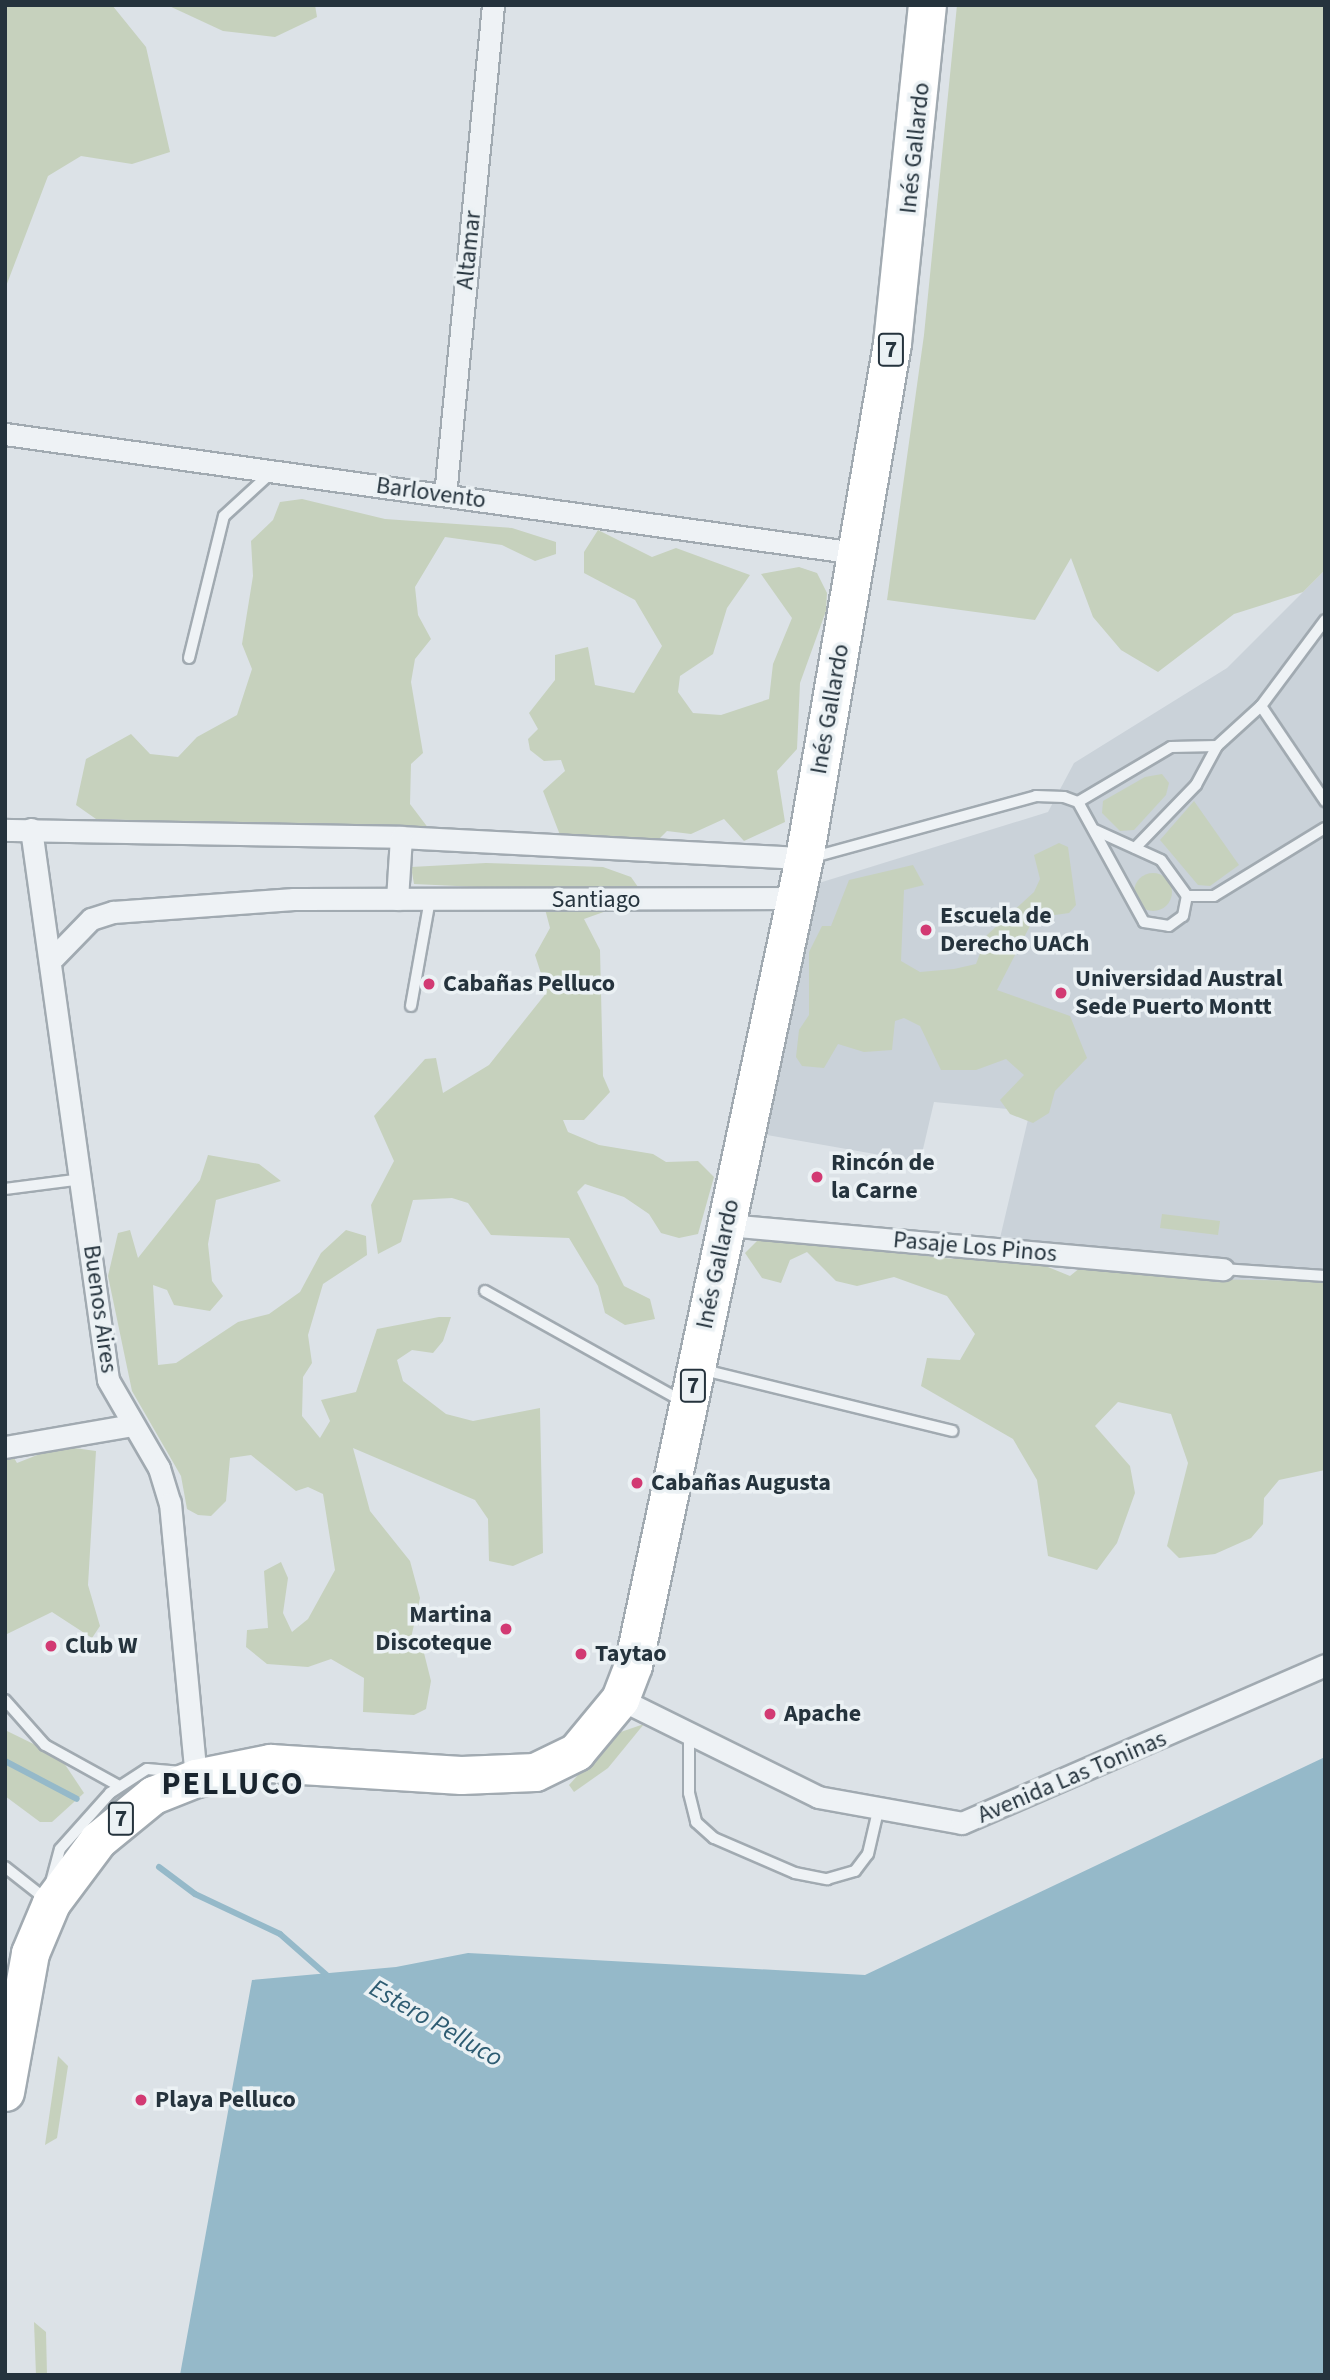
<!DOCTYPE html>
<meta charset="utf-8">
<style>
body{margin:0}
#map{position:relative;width:1330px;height:2380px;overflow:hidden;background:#dce2e7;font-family:"Source Sans 3",sans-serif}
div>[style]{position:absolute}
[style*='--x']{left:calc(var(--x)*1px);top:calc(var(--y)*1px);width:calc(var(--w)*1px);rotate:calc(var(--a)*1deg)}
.built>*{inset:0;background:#cad2d9}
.green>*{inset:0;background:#c6d1bd}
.round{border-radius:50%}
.water>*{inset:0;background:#95b9c9}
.stream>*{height:6px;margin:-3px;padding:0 3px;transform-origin:3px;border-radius:3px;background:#95b9c9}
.roads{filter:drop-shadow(2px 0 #a1aab1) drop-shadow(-2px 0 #a1aab1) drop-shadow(0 2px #a1aab1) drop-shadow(0 -2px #a1aab1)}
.lane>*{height:10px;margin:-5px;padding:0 5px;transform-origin:5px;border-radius:5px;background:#eef2f5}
.street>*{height:21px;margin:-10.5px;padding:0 10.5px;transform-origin:10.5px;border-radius:10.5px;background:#eef2f5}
.highway>*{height:37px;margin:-18.5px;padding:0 18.5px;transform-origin:18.5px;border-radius:18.5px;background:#fff}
.dots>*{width:19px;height:19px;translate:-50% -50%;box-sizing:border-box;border:4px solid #ebf1f4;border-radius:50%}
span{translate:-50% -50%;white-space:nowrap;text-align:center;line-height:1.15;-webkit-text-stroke:7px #ebf1f4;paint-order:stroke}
.shield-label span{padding:2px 5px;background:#ebf1f4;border:2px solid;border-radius:5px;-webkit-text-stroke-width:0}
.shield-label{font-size:23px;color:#25333d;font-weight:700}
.street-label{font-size:24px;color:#25333d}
.poi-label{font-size:24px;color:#25333d;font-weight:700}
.left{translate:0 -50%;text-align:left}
.right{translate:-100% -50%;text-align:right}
.water-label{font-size:26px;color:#2e5c72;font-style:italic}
.district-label{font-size:32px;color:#18242e;font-weight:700;letter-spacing:2px}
.frame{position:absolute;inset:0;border:7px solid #25333d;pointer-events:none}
</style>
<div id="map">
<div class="built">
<div style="clip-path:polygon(1325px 570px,1325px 1294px,1163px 1284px,1165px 1254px,1000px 1238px,1030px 1111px,934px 1102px,920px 1162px,767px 1135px,819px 883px,1048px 812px,1074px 763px,1227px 668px)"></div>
</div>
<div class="green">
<div style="clip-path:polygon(5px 5px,112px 5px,146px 47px,170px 152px,132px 164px,81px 156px,48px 176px,5px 289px)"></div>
<div style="clip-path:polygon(167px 5px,315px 5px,317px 17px,275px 37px,223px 31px)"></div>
<div style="clip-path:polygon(957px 5px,1325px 5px,1325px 570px,1303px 592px,1234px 614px,1158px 672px,1121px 650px,1093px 617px,1071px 558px,1035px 620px,887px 600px,924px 335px)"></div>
<div style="clip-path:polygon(302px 499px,385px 519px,512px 528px,556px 542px,556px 554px,535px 561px,502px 545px,445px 537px,415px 587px,418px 615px,431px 639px,415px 659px,411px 682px,423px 753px,411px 764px,410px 804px,429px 829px,96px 819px,76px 805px,86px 759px,131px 734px,150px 754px,178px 757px,197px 737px,237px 715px,252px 669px,242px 644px,253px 576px,251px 541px,273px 520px,280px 502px)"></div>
<div style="clip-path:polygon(598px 530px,652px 557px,676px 548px,750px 575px,727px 608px,713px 654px,680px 676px,678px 692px,693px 713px,721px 715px,769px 699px,773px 664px,792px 618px,761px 574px,799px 567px,817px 573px,827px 593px,826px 611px,800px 683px,797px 749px,777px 771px,785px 822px,744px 841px,724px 819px,691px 834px,667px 831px,652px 846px,560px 835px,543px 791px,565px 771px,561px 760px,544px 761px,530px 750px,528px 739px,538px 729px,529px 713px,555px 680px,555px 655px,588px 647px,595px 685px,634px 693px,662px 646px,635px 600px,584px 573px,584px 552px)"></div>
<div style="clip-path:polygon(1162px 774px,1169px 783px,1166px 795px,1134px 830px,1120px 831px,1102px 813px,1103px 801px,1145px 777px)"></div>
<div style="clip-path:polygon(1194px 801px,1239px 865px,1210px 886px,1198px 885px,1160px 840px)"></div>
<div style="clip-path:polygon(1059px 843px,1068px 847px,1076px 905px,1069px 913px,1034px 918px,997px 990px,1070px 1016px,1087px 1058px,1055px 1091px,1049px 1113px,1033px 1123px,1010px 1114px,1000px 1100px,1024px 1075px,1006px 1059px,976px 1070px,941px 1070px,920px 1026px,904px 1018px,895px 1021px,892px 1050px,864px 1052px,838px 1044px,824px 1068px,802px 1066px,796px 1057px,799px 1030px,809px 1015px,809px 952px,822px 926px,831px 926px,849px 880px,913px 865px,924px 885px,904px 890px,901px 961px,920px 972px,954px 969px,976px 964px,987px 935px,1034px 892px,1040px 879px,1034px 855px)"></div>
<div style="clip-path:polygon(486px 863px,603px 867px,631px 877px,638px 887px,612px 909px,584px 919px,600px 950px,603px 1076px,610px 1092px,584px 1120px,563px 1120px,568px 1132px,599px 1145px,653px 1154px,666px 1162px,698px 1161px,714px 1177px,698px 1234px,679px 1238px,661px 1233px,649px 1214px,624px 1197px,585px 1184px,577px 1192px,624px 1286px,650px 1299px,655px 1319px,625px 1325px,605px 1313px,598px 1286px,569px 1238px,491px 1235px,468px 1203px,452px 1198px,413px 1200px,401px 1242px,378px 1254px,371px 1205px,394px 1161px,374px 1116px,425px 1059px,436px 1058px,443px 1093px,489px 1065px,547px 992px,535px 955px,550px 928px,540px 890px,414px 884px,411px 867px)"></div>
<div class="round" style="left:1134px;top:873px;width:38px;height:38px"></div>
<div style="clip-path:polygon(208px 1155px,259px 1164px,281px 1181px,216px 1200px,208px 1244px,212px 1281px,223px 1296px,210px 1311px,174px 1305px,167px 1290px,153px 1285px,158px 1365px,176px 1363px,238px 1322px,269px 1314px,300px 1292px,321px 1253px,346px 1230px,366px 1236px,367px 1255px,323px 1284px,308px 1335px,312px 1363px,303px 1377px,302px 1416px,320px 1438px,330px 1421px,321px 1400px,356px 1392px,377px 1329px,439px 1317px,451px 1317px,443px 1341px,433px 1353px,412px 1350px,397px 1360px,403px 1381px,446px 1414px,473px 1421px,540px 1408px,543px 1553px,513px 1566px,489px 1561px,488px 1519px,475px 1500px,353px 1448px,370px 1511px,410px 1561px,420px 1598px,411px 1638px,424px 1653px,431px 1681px,426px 1709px,414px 1715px,363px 1712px,364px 1678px,331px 1659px,308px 1667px,267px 1664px,246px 1647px,247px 1630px,268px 1628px,264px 1571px,281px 1562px,288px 1578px,283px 1613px,292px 1632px,308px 1619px,335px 1570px,323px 1494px,308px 1487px,296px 1491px,251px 1455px,230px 1458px,226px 1501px,211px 1516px,198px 1515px,187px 1509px,181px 1476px,132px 1391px,108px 1276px,118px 1233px,130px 1230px,138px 1258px,200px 1180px)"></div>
<div style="clip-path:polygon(1162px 1214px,1220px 1221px,1218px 1235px,1160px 1228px)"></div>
<div style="clip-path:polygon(761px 1237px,953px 1259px,989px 1252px,1021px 1256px,1070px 1276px,1086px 1263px,1185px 1279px,1325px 1281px,1325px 1470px,1279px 1480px,1264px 1498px,1263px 1524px,1251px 1538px,1215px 1554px,1179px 1558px,1167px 1546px,1188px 1463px,1171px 1414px,1118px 1402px,1095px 1426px,1130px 1466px,1135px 1493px,1117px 1543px,1097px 1570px,1048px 1556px,1037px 1480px,1013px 1439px,921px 1386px,927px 1358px,960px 1360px,975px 1334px,947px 1296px,894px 1277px,857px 1286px,836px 1281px,807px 1252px,790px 1260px,781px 1283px,762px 1278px,745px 1253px)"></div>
<div style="clip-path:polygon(5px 1443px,17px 1463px,60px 1446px,96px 1451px,88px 1585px,100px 1626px,92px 1638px,52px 1612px,5px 1635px)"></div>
<div style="clip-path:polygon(644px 1724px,608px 1768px,574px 1792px,569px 1785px,615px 1734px)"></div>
<div style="clip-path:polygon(5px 1730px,60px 1757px,84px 1793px,52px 1822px,40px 1822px,5px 1796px)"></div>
<div style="clip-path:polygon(58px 2056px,68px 2066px,57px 2138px,45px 2145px)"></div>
<div style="clip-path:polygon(34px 2322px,46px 2332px,47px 2375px,36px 2375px)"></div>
</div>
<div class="water">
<div style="clip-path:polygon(1325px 1757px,1325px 2375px,180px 2375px,252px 1980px,396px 1967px,468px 1953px,865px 1975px)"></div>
</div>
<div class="stream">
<div style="--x:5;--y:1761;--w:81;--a:27.8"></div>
<div style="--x:159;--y:1867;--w:45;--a:36.9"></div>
<div style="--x:195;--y:1894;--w:94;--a:25.2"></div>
<div style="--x:280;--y:1934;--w:65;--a:41.3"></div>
</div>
<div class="roads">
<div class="lane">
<div style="--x:189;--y:658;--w:146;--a:-76.2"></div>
<div style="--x:224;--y:516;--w:64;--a:-42.5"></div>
<div style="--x:1261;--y:706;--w:115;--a:56"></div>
<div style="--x:1078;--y:802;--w:108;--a:-30.6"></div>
<div style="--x:1171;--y:747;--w:46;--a:-1.2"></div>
<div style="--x:1135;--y:848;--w:88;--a:-45.9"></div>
<div style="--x:1196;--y:785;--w:44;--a:-61.7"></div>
<div style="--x:1217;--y:746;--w:59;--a:-42.3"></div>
<div style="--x:1261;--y:706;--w:107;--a:-53.3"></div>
<div style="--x:810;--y:858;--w:234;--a:-15.3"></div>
<div style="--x:1036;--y:796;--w:28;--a:2"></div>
<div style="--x:1064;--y:797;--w:15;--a:20"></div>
<div style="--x:1078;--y:802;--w:137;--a:61.2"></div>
<div style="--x:1144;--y:922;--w:25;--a:9"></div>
<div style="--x:1169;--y:926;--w:17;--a:-36"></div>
<div style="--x:1183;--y:916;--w:20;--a:-79"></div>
<div style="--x:1187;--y:896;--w:44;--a:-125.8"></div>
<div style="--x:1161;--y:860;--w:72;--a:-155.6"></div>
<div style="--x:1187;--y:896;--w:27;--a:0"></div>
<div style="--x:1214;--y:896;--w:130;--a:-31.5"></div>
<div style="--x:411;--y:1006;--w:109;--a:-79.9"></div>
<div style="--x:5;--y:1189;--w:78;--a:-7.4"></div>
<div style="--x:1223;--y:1269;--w:102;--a:3.9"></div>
<div style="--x:485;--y:1291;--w:228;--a:29.2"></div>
<div style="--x:700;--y:1369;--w:260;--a:13.8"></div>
<div style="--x:5;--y:1700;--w:60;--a:48.4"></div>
<div style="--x:45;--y:1745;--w:85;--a:29"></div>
<div style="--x:689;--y:1732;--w:61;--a:90"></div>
<div style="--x:689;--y:1793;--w:30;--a:76"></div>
<div style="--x:696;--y:1822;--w:24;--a:42"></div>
<div style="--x:714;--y:1838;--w:88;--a:23.4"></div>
<div style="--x:795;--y:1873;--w:33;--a:11"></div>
<div style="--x:827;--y:1879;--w:29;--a:-16"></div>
<div style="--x:855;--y:1871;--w:21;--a:-53"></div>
<div style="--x:868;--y:1854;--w:44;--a:-76.9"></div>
<div style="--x:5;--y:1867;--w:53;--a:38.2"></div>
<div style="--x:50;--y:1886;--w:38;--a:-75"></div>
<div style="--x:60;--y:1849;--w:75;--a:-48.2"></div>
<div style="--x:110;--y:1793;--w:44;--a:-33"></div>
<div style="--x:147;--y:1769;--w:35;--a:5"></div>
</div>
<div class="street">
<div style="--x:5;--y:434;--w:859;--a:7.96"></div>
<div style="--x:445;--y:495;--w:492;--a:-84.4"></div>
<div style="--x:31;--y:829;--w:556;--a:82.04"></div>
<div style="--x:108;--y:1380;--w:102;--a:59.9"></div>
<div style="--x:159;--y:1468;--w:37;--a:73"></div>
<div style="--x:170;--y:1503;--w:276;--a:84.6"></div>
<div style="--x:5;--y:830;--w:396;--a:1"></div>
<div style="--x:401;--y:837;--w:404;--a:3"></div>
<div style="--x:397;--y:899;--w:62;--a:-86.3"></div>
<div style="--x:54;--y:957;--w:53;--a:-45.8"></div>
<div style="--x:91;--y:919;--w:23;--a:-18"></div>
<div style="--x:113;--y:912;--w:181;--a:-4.1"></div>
<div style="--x:294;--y:899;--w:502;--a:-0.11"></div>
<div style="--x:727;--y:1225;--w:498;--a:5.1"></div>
<div style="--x:5;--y:1447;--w:130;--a:-9.8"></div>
<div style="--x:620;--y:1699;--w:221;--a:26.3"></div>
<div style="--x:818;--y:1797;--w:146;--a:10.2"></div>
<div style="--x:962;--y:1823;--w:396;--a:-23.5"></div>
</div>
<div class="highway">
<div style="--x:5;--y:2092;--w:141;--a:-79.8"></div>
<div style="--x:30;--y:1953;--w:54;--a:-67.2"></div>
<div style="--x:51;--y:1903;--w:79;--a:-53.3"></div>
<div style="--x:98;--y:1840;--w:71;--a:-39.3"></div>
<div style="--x:153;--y:1795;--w:46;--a:-21.6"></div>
<div style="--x:196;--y:1778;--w:76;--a:-11.5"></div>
<div style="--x:270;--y:1763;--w:191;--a:3.6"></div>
<div style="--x:461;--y:1775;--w:74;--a:-2.3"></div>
<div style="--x:535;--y:1772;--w:46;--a:-26"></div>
<div style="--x:576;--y:1752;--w:69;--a:-50.3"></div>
<div style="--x:620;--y:1699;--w:36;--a:-69"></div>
<div style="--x:633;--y:1665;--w:825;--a:-78.04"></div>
<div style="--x:804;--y:858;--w:522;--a:-80.3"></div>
<div style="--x:892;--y:343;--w:340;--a:-84.1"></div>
</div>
</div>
<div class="dots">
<div style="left:926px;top:930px;background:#d23a73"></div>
<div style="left:429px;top:984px;background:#d23a73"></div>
<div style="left:1061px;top:993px;background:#d23a73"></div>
<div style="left:817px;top:1177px;background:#d23a73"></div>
<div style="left:637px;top:1483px;background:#d23a73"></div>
<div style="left:506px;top:1629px;background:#d23a73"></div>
<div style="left:51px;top:1646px;background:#d23a73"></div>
<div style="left:581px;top:1654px;background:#d23a73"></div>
<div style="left:770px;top:1714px;background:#d23a73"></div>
<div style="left:141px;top:2100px;background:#d23a73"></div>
</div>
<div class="shield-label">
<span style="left:891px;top:350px">7</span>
<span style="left:693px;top:1386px">7</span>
<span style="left:121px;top:1819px">7</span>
</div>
<div class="street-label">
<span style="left:915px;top:148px;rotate:-84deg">Inés Gallardo</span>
<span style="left:469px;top:250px;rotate:-84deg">Altamar</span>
<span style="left:431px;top:493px;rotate:8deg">Barlovento</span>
<span style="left:830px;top:709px;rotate:-80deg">Inés Gallardo</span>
<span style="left:596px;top:900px">Santiago</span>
<span style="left:975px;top:1247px;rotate:5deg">Pasaje Los Pinos</span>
<span style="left:718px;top:1264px;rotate:-78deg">Inés Gallardo</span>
<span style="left:100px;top:1309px;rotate:82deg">Buenos Aires</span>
<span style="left:1072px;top:1777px;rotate:-23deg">Avenida Las Toninas</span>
</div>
<div class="poi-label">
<span class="left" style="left:940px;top:930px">Escuela de<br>Derecho UACh</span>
<span class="left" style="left:1075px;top:993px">Universidad Austral<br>Sede Puerto Montt</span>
<span class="left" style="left:443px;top:984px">Cabañas Pelluco</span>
<span class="left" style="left:831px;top:1177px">Rincón de<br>la Carne</span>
<span class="left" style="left:651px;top:1483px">Cabañas Augusta</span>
<span class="right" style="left:492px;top:1629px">Martina<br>Discoteque</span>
<span class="left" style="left:65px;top:1646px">Club W</span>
<span class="left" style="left:595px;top:1654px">Taytao</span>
<span class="left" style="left:784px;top:1714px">Apache</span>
<span class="left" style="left:155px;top:2100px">Playa Pelluco</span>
</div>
<div class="water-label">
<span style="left:436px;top:2023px;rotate:30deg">Estero Pelluco</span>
</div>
<div class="district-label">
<span style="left:233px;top:1784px">PELLUCO</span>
</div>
<div class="frame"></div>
</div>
